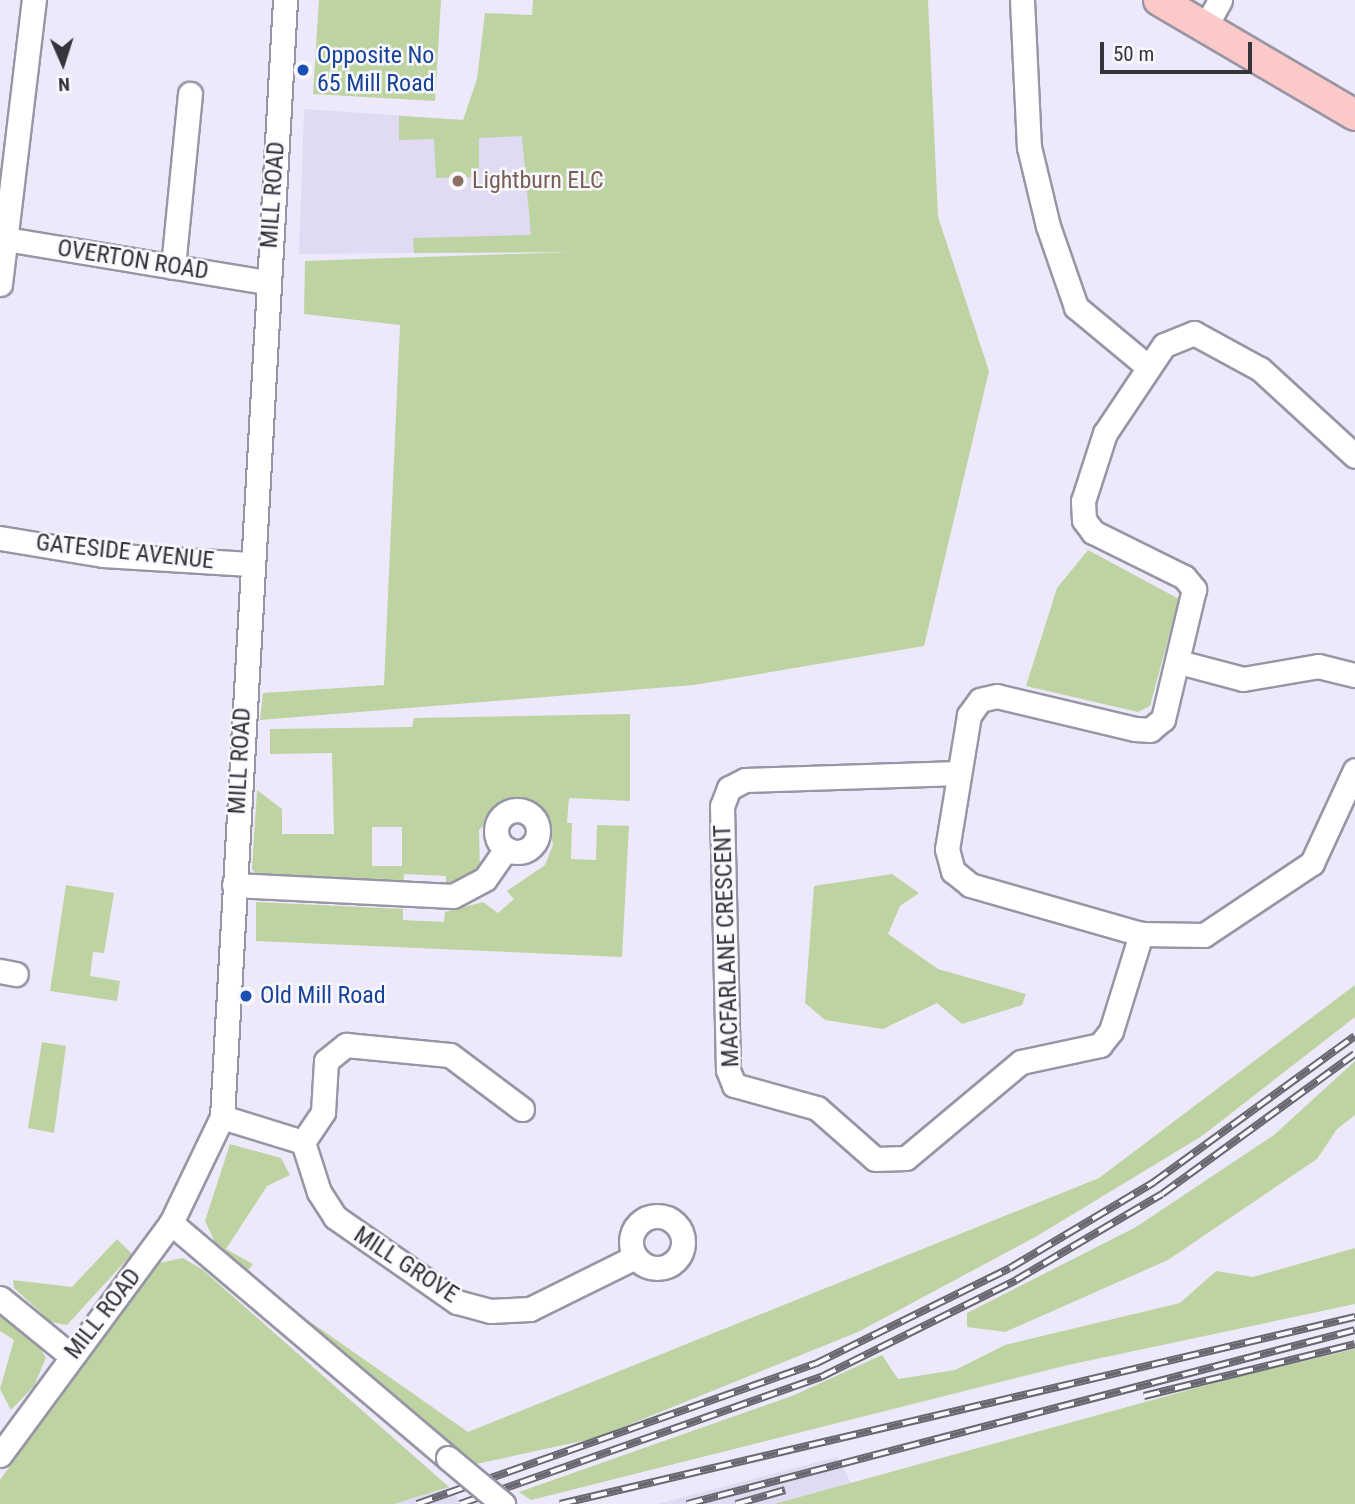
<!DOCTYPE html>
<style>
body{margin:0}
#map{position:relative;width:1355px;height:1504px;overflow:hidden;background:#ede9fb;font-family:"Roboto Condensed",sans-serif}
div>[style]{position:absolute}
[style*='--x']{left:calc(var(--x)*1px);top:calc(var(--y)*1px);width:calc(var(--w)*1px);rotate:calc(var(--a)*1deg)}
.built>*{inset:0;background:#e0dbf2}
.green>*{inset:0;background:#bed3a2}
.roads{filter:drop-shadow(2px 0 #9895a5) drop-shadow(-2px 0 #9895a5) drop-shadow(0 2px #9895a5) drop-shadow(0 -2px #9895a5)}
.minor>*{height:23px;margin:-11.5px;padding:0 11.5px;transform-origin:11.5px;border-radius:11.5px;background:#fff}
.minor>.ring{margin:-11.5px;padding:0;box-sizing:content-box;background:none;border:23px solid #fff;border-radius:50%}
.major>*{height:30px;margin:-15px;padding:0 15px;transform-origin:15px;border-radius:15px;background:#fbc9c7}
.rail>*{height:8px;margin-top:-4px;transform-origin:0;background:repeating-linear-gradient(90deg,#f9f8ff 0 16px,#696770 0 32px);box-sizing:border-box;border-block:2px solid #696770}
.bridges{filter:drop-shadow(2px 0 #9895a5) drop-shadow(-2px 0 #9895a5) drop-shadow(0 2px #9895a5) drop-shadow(0 -2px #9895a5)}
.minor-bridge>*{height:23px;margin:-11.5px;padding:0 11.5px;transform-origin:11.5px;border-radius:11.5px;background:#fff}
.dots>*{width:19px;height:19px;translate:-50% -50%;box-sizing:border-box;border:4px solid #f9f8ff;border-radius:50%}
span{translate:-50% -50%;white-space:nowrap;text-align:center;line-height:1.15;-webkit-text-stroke:5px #f9f8ff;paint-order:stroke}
.transit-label{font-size:24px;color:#164399}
.left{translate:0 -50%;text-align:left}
.education-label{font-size:24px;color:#785e54}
.street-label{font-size:24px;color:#35343a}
.north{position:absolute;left:28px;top:28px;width:70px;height:70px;-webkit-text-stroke:5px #f9f8ff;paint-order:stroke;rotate:177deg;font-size:19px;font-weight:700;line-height:28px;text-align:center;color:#35343a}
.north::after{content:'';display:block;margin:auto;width:24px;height:32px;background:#35343a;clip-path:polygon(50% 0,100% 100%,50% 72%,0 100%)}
.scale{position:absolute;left:1100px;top:42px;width:152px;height:32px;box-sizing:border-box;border:4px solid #35343a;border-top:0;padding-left:9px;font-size:21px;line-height:24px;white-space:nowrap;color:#35343a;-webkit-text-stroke:5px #f9f8ff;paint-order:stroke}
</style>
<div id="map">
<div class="built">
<div style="clip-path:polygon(304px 109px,538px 125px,614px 114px,624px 251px,299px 254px)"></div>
<div style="clip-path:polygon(837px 1457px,851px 1483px,774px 1504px,657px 1504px)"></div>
<div style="clip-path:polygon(449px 1487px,462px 1504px,394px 1504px)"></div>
</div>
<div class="green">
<div style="clip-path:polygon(319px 0,441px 0,435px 101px,313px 94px)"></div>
<div style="clip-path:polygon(533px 0,928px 0,938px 217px,989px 371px,924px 646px,694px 685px,260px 720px,263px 693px,384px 685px,400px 325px,304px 314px,305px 261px,573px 252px,414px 253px,413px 238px,531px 235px,522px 136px,479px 138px,479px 177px,436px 178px,434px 139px,399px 140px,399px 116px,463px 120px,477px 79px,485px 13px,532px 15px)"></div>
<div style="clip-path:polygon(1088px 550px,1179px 599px,1150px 706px,1138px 712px,1026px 686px,1057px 588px)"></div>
<div style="clip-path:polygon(evenodd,630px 714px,630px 801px,569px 798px,567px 823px,572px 823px,571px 859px,596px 860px,597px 825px,629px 826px,622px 957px,256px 941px,256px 902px,403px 909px,403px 920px,444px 922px,445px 912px,483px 902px,498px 913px,514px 899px,507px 891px,545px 865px,553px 845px,549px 821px,537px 806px,507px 802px,479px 830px,480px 874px,446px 890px,446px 876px,404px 874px,403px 888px,258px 877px,252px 869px,257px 790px,282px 809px,282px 834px,334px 834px,332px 753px,270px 754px,270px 729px,412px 727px,414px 718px,630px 714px,372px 827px,402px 827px,402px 866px,372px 866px,372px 827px)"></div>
<div style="clip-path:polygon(892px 874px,919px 893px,900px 906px,888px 934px,938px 969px,1026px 994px,1022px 1005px,962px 1024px,937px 1003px,883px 1029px,825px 1020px,805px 1003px,814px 886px)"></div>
<div style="clip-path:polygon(66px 885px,114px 893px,104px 953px,93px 952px,90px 976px,120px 981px,117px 1001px,50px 991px)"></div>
<div style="clip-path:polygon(1355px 985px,1355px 1017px,1202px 1136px,1037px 1236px,858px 1332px,596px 1438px,476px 1464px,282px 1302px,468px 1432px,1099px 1178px)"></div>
<div style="clip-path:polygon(42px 1042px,66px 1046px,54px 1133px,28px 1128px)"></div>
<div style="clip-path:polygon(1355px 1061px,1355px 1115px,1337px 1129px,1317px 1159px,1168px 1260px,1005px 1332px,967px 1327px,967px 1313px,1136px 1227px,1274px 1135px)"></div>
<div style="clip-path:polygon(230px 1144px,281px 1158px,290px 1175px,267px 1186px,226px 1249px,253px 1264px,245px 1274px,218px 1249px,205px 1221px)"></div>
<div style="clip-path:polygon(117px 1239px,132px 1254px,67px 1325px,51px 1322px,14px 1288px,13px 1280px,72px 1287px)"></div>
<div style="clip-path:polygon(1355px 1248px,1355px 1304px,1068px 1365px,531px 1500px,519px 1492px,792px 1396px,882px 1355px,898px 1379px,955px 1370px,1005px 1345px,1180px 1303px,1216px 1271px,1253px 1277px)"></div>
<div style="clip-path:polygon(183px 1258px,203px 1270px,449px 1487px,394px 1504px,0 1504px,0 1480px,77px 1372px,159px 1263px)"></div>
<div style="clip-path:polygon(0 1316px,37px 1343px,46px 1358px,34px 1386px,11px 1410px,0 1389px,14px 1340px,0 1331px)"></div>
<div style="clip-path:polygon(1355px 1349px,1355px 1504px,774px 1504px,1240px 1376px)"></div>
</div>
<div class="roads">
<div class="minor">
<div style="--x:1022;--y:0;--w:147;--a:87.3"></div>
<div style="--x:1029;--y:147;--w:81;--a:76.5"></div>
<div style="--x:1048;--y:226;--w:86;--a:70.9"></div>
<div style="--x:1076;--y:307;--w:92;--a:39.7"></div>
<div style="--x:1204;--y:29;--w:33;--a:-61"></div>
<div style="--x:0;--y:238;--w:271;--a:9.4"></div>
<div style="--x:173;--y:267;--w:174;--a:-84.4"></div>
<div style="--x:0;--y:284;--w:286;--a:-83.2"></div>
<div style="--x:1355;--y:456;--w:129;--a:-137.5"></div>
<div style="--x:1260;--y:369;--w:75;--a:-151.4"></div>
<div style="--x:1194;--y:333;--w:32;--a:158"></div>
<div style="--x:1164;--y:345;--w:106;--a:123.8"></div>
<div style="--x:1105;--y:433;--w:71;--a:107.9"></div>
<div style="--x:1083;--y:501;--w:19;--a:87"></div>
<div style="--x:1084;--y:520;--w:15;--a:53"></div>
<div style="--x:1093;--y:532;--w:102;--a:26.3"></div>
<div style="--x:1184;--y:577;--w:16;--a:50"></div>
<div style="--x:1194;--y:589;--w:134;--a:103.4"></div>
<div style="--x:1163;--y:719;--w:17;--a:140"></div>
<div style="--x:1150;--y:730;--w:15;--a:-176"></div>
<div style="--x:1135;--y:729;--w:142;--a:-166.6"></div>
<div style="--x:997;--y:696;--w:17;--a:167"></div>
<div style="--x:980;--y:700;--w:19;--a:126"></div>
<div style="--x:969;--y:715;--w:136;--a:99.3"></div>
<div style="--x:947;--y:849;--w:23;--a:75"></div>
<div style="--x:953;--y:871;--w:22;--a:39"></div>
<div style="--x:970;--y:885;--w:178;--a:16"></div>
<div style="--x:1141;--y:934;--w:63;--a:0.9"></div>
<div style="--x:1204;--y:935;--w:130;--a:-33.7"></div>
<div style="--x:1312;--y:863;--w:102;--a:-65.2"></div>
<div style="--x:0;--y:538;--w:104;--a:9.4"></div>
<div style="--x:103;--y:555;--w:147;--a:3.5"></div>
<div style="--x:1179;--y:662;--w:66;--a:14.9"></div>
<div style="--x:1243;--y:679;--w:76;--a:-9.8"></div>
<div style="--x:1318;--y:666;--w:38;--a:14"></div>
<div style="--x:959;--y:773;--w:214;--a:178.1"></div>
<div style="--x:745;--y:780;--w:18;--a:153"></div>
<div style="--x:729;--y:788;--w:19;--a:111"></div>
<div style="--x:722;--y:806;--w:264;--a:88.7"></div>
<div style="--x:728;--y:1070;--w:16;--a:68"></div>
<div style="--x:734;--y:1085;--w:86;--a:15.5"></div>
<div style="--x:817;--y:1108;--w:77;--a:41.3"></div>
<div style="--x:875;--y:1159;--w:31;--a:-2"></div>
<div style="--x:906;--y:1158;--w:150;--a:-39.9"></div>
<div style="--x:1021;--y:1062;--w:81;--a:-12.1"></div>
<div style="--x:1100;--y:1045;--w:18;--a:-52"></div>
<div style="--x:1111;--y:1031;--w:102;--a:-72.8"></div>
<div class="ring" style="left:496px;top:810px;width:19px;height:19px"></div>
<div style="--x:234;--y:885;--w:219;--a:2.9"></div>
<div style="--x:453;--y:896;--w:36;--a:-28"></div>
<div style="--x:485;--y:879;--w:37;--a:-55"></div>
<div style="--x:0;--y:971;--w:16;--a:11"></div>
<div style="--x:222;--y:1117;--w:85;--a:17.2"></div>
<div style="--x:303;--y:1142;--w:52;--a:72.3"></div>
<div style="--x:319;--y:1192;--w:30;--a:57"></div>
<div style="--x:335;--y:1217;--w:149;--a:34.9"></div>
<div style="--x:457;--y:1302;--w:34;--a:15"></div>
<div style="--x:490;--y:1311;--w:40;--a:-2.9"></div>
<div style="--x:530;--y:1309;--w:117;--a:-26.3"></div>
<div style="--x:303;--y:1142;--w:36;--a:-56"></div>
<div style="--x:323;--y:1112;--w:51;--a:-86.6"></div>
<div style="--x:326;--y:1061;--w:26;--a:-39"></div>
<div style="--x:346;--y:1045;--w:104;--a:5.5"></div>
<div style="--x:450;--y:1055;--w:90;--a:36.9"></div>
<div class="ring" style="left:631px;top:1216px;width:29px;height:29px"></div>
<div style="--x:171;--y:1223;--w:363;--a:40.3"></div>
<div style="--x:0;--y:1298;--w:92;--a:39.2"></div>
<div style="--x:0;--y:1455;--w:288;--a:-53.6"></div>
<div style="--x:171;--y:1223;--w:118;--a:-64.3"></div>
<div style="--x:222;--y:1117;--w:1119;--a:-86.77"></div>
</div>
<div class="major">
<div style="--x:1159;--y:0;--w:227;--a:30.4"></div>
</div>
</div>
<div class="rail">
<div style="--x:1144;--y:1396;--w:217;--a:-13.8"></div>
<div style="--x:417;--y:1504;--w:422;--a:-19.4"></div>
<div style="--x:815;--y:1364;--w:217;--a:-26.2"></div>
<div style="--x:1010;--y:1268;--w:168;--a:-30.8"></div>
<div style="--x:1154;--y:1182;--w:248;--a:-36"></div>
<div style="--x:460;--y:1504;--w:383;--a:-19.4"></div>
<div style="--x:821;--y:1377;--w:218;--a:-26.4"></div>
<div style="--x:1016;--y:1280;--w:169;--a:-30.5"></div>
<div style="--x:1162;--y:1194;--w:238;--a:-36"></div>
<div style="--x:560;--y:1504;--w:817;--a:-13.24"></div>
<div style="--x:687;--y:1504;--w:690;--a:-14.6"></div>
<div style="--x:736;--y:1504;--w:51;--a:-15.9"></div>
</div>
<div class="bridges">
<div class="minor-bridge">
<div style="--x:448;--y:1458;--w:72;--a:39.9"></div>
</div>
</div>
<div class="dots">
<div style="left:303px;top:70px;background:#1a4fb4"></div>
<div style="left:458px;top:181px;background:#8d6e63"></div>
<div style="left:246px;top:996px;background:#1a4fb4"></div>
</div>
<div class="transit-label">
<span class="left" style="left:317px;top:70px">Opposite No<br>65 Mill Road</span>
<span class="left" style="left:260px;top:996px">Old Mill Road</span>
</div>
<div class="education-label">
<span class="left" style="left:472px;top:181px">Lightburn ELC</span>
</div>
<div class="street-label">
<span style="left:273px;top:195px;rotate:-86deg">MILL ROAD</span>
<span style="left:133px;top:260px;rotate:9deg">OVERTON ROAD</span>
<span style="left:125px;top:552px;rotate:6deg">GATESIDE AVENUE</span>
<span style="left:240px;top:761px;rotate:-87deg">MILL ROAD</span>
<span style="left:727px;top:946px;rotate:-92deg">MACFARLANE CRESCENT</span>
<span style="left:406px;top:1265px;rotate:33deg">MILL GROVE</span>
<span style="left:103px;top:1314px;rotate:-52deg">MILL ROAD</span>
</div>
<div class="north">N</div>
<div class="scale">50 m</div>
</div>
